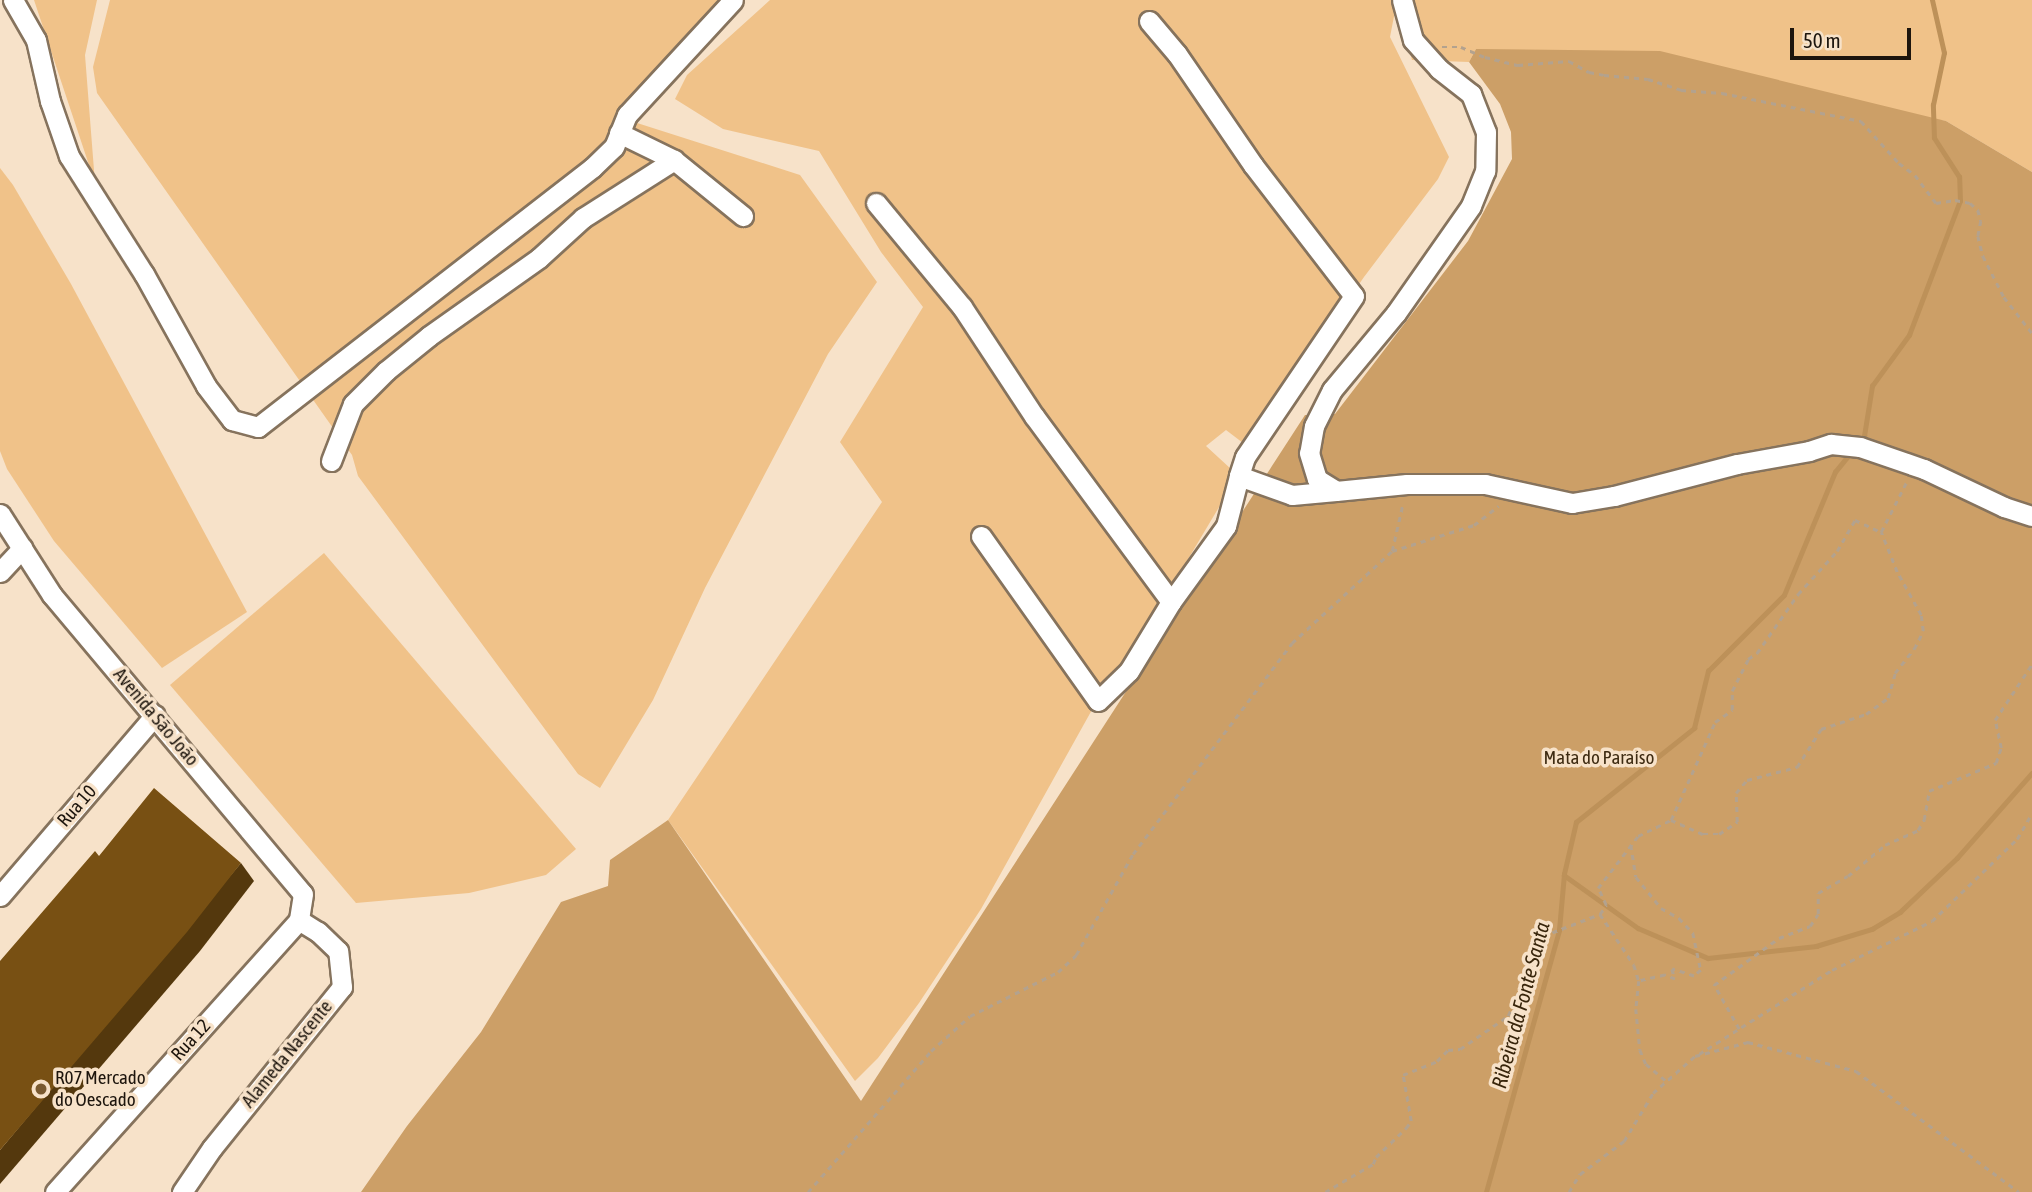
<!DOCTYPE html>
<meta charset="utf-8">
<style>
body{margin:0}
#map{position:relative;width:2032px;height:1192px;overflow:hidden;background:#f7e2c9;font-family:"Asap Condensed",sans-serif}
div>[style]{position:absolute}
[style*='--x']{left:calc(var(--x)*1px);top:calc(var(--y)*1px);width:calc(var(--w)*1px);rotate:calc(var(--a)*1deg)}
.green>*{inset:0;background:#f0c289}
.forest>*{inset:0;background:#cc9f67}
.stream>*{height:4.5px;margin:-2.25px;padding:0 2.25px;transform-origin:2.25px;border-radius:2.25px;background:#bd9159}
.path>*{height:2.5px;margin-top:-1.25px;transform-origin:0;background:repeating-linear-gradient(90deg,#b3a28e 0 5px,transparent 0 10px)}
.roads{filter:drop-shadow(2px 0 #86735d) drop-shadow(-2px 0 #86735d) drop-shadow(0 2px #86735d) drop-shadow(0 -2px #86735d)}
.minor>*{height:19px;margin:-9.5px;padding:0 9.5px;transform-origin:9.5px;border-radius:9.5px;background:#fff}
.shaded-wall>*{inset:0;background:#54380d}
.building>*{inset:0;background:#785013}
.dots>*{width:19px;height:19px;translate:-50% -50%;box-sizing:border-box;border:4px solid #f7e2c9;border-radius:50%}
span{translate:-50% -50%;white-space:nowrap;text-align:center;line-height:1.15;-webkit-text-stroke:7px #f7e2c9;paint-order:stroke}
.street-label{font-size:19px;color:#1d150d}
.park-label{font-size:19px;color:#3e2b12}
.poi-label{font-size:19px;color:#1d150d}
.left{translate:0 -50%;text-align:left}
.water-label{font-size:21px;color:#38250b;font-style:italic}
.scale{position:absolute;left:1790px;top:28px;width:121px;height:32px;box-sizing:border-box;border:4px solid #1d150d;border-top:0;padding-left:9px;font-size:21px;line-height:24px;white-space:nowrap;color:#1d150d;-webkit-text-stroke:5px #f7e2c9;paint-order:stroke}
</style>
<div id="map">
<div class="green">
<div style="clip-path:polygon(34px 0,97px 0,85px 55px,95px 183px)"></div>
<div style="clip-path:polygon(110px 0,744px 0,634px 122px,800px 175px,877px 282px,828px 354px,705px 588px,653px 700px,600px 788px,578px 774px,358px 476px,352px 455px,97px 93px,93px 67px)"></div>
<div style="clip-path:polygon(770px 0,1393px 0,1396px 6px,1390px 37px,1449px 157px,1438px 179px,1364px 277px,1247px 446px,1226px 430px,1206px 446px,1231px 469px,1228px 492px,1128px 660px,1093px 708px,981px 909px,919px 1003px,878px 1058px,855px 1081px,668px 820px,882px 502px,840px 442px,923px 307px,881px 252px,819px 151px,723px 129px,675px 99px,687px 75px)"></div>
<div style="clip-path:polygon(1397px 0,2032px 0,2032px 172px,1946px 121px,1476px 49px,1469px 62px,1412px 60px)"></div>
<div style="clip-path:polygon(0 168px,13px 185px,71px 284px,247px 612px,162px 668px,54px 541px,7px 469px,0 451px)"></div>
<div style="clip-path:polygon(324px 553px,576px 849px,546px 875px,469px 893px,356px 903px,170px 685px)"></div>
</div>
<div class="forest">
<div style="clip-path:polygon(1476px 49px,1660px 51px,1946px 121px,2032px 172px,2032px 1192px,361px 1192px,407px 1126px,481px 1032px,561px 902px,608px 886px,610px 860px,668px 820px,861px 1101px,1305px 415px,1335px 414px,1468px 241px,1512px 159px,1511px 132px,1500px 104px,1469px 62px)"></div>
</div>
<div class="stream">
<div style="--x:1859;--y:442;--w:8;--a:-50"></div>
<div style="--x:1864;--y:436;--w:51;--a:-80.9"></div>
<div style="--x:1872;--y:386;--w:63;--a:-54"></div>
<div style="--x:1909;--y:335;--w:143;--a:-69.2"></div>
<div style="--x:1960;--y:201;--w:24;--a:-92"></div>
<div style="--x:1959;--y:177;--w:46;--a:-122.7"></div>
<div style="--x:1934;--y:138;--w:33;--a:-92"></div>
<div style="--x:1933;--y:105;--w:53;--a:-78.1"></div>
<div style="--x:1944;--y:53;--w:54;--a:-102.8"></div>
<div style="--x:1564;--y:875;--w:91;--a:35.6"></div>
<div style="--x:1638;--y:928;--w:76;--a:23.2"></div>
<div style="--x:1708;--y:958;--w:109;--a:-6.3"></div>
<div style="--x:1816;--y:946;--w:59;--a:-16.9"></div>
<div style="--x:1872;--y:929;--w:33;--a:-31"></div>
<div style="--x:1900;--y:912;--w:79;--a:-43.5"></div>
<div style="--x:1957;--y:858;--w:113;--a:-48.6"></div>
<div style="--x:1486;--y:1192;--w:272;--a:-74.4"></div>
<div style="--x:1559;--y:930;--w:56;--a:-84.9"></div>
<div style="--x:1564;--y:874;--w:53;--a:-77"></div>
<div style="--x:1576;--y:822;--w:151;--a:-38.5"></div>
<div style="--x:1694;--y:728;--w:59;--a:-76.2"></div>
<div style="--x:1708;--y:671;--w:107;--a:-45"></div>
<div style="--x:1784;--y:595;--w:133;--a:-67.5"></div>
<div style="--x:1835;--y:472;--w:26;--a:-51"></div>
</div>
<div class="path">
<div style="--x:1442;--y:47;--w:19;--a:0"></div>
<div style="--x:1461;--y:47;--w:26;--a:23"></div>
<div style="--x:1485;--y:57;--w:34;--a:14"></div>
<div style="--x:1518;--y:65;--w:51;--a:-4.5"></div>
<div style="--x:1569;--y:61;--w:23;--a:29"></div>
<div style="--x:1589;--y:72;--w:15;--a:11"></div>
<div style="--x:1604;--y:75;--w:44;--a:5.2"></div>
<div style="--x:1648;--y:79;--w:35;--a:18"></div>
<div style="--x:1681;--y:90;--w:41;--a:4.2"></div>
<div style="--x:1722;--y:93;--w:142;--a:11.4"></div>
<div style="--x:1861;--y:121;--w:57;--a:47.9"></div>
<div style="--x:1899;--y:163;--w:20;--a:37"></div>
<div style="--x:1915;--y:175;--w:35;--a:53"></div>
<div style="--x:1936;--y:203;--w:19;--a:-9"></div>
<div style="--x:1955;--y:200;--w:15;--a:11"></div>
<div style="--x:1970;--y:203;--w:11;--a:41"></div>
<div style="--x:1978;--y:210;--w:11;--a:75"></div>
<div style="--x:1981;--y:221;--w:15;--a:101"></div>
<div style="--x:1978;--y:236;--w:21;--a:76"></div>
<div style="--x:1983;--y:256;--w:46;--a:62.9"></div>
<div style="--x:2004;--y:297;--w:46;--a:52.1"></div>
<div style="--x:1392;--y:551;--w:49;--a:-77.1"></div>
<div style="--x:1671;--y:820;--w:35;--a:24"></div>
<div style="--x:1703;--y:834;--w:16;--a:0"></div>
<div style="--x:1719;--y:834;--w:22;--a:-34"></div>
<div style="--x:1737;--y:822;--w:29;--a:-92"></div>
<div style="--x:1736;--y:793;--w:17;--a:-50"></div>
<div style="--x:1747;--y:780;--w:52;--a:-14.6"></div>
<div style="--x:1797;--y:767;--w:45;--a:-57.7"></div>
<div style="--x:1821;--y:729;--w:47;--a:-18.4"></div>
<div style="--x:1866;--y:714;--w:27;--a:-36"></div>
<div style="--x:1888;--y:698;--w:26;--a:-74"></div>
<div style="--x:1895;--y:673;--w:31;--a:-52"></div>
<div style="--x:1914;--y:649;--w:20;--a:-63"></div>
<div style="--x:1923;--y:631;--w:16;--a:-97"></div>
<div style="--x:1921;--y:615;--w:49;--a:-119.2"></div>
<div style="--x:1897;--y:572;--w:43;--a:-111.8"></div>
<div style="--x:1631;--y:845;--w:32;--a:81"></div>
<div style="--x:1636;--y:877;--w:40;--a:51"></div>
<div style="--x:1661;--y:908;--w:21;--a:29"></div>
<div style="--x:1679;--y:918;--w:21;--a:47"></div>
<div style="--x:1693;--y:933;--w:38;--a:78"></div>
<div style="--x:1701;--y:970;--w:9;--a:139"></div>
<div style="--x:1694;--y:976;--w:23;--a:-162"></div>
<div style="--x:1672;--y:969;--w:10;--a:73"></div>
<div style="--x:1675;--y:979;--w:11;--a:-158"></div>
<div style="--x:1665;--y:975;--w:27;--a:167"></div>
<div style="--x:1600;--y:914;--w:61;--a:56.3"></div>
<div style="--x:1634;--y:965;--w:17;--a:73"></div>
<div style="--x:1639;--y:981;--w:28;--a:96"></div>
<div style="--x:1636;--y:1009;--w:41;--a:84.4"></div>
<div style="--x:1640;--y:1050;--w:15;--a:67"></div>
<div style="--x:1646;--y:1064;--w:26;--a:40"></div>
<div style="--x:1739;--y:1029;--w:51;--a:-119.6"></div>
<div style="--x:1714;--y:985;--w:80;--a:-35.9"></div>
<div style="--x:1779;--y:938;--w:33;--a:-21"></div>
<div style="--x:1810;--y:926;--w:14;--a:-56"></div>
<div style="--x:1818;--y:914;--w:21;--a:-90"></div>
<div style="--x:1818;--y:893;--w:34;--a:-30"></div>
<div style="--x:1848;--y:876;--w:48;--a:-40"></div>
<div style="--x:1885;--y:845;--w:36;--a:-24"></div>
<div style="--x:1918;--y:830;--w:12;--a:-59"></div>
<div style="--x:1924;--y:820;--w:29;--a:-80"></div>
<div style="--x:1929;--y:791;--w:73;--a:-22.7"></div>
<div style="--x:1996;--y:763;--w:16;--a:-72"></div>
<div style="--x:2001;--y:748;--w:29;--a:-102"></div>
<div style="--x:1995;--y:720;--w:67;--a:-56.5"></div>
<div style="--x:1699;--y:1054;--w:157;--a:-32.3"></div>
<div style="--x:1832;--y:970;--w:111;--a:-26.1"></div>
<div style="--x:1932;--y:921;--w:118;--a:-44"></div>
<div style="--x:2017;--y:839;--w:30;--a:-60"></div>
<div style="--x:808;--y:1192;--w:187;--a:-48.9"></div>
<div style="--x:931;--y:1051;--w:52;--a:-41.9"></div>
<div style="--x:970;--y:1016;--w:98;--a:-26.6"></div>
<div style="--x:1058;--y:972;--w:25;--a:-43"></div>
<div style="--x:1076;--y:955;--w:116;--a:-60.6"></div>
<div style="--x:1133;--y:854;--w:264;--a:-53"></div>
<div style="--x:1292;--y:643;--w:136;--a:-42.6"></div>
<div style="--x:1392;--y:551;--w:86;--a:-17.6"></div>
<div style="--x:1474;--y:525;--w:31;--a:-38"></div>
<div style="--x:1325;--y:1192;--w:56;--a:-30.3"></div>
<div style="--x:1373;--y:1164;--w:8;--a:-67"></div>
<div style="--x:1376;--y:1157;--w:42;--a:-44"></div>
<div style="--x:1406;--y:1128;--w:9;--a:-54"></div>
<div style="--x:1411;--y:1121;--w:47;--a:-99.9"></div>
<div style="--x:1403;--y:1075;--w:37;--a:-22"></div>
<div style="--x:1437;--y:1061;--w:16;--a:-45"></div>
<div style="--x:1448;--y:1050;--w:12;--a:-5"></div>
<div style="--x:1460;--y:1049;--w:58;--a:-34.5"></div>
<div style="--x:1508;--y:1016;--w:87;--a:-66.4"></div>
<div style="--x:1543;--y:936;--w:61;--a:-21.1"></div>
<div style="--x:1600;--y:914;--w:11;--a:-56"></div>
<div style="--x:1606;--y:905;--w:19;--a:-115"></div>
<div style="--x:1598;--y:888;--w:66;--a:-52.4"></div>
<div style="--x:1638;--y:836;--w:37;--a:-26"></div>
<div style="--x:1671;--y:820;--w:107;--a:-65.8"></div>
<div style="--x:1715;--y:722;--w:21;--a:-35"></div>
<div style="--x:1732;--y:710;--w:19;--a:-90"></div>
<div style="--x:1732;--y:691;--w:36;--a:-63"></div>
<div style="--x:1748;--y:659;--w:11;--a:-34"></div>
<div style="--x:1757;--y:653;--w:72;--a:-55.2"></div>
<div style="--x:1798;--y:594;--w:58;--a:-47.8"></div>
<div style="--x:1837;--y:551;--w:36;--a:-60"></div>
<div style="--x:1855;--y:520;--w:29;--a:25"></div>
<div style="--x:1881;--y:532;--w:57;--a:-63"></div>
<div style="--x:1569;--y:1192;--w:21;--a:-59"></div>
<div style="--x:1580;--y:1174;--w:55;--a:-36.9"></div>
<div style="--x:1624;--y:1141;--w:56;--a:-58.9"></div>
<div style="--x:1653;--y:1093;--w:56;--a:-41.4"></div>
<div style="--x:1695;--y:1056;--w:55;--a:-14.8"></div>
<div style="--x:1748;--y:1042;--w:112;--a:15"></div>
<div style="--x:1856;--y:1071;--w:203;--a:36.6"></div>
</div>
<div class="roads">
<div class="minor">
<div style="--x:13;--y:0;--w:46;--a:60.1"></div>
<div style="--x:36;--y:40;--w:63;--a:77.1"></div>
<div style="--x:50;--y:101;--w:58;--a:70.9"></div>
<div style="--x:69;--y:156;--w:140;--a:57.6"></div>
<div style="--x:144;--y:274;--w:128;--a:61"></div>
<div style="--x:206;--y:386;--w:43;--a:52.6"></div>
<div style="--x:232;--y:420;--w:27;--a:15"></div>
<div style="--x:258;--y:427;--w:423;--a:-37.8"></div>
<div style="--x:592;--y:168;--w:30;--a:-44"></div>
<div style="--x:614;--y:147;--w:35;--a:-68"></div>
<div style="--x:627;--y:115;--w:156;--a:-47.3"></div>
<div style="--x:1402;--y:0;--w:41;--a:74.6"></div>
<div style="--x:1413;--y:40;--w:39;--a:48"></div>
<div style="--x:1439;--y:69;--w:41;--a:38"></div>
<div style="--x:1471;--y:94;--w:41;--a:68.5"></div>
<div style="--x:1486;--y:132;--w:39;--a:91"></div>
<div style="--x:1485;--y:171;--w:38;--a:112"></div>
<div style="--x:1471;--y:206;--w:131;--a:125"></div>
<div style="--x:1396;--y:313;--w:100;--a:129.7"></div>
<div style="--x:1332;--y:390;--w:40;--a:116.6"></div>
<div style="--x:1314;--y:426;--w:27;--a:100"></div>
<div style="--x:1309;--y:453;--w:27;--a:73"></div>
<div style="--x:1317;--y:479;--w:22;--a:32"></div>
<div style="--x:1336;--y:491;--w:71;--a:-5.6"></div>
<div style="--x:1407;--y:484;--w:78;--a:0"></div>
<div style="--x:1485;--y:484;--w:89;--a:12.3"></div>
<div style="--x:1572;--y:503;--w:43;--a:-9.5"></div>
<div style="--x:1614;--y:496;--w:127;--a:-14.6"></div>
<div style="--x:1737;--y:464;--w:73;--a:-10.2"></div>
<div style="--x:1809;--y:451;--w:23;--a:-18"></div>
<div style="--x:1831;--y:444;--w:29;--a:6"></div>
<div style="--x:1860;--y:447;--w:68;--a:19"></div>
<div style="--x:1924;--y:469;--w:89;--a:25.4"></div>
<div style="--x:2004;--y:507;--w:29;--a:18"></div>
<div style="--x:1149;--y:21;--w:43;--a:49.7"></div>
<div style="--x:1177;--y:54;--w:135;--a:55.6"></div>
<div style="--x:1253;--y:165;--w:165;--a:52.4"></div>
<div style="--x:1354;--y:296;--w:194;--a:124.1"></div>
<div style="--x:1245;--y:457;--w:20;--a:108"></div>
<div style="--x:619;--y:133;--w:61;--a:26.1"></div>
<div style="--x:674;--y:160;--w:89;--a:39.1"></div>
<div style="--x:876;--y:203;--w:135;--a:50.4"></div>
<div style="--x:962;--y:307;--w:131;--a:56.6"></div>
<div style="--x:1034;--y:416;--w:231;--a:53.6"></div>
<div style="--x:331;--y:461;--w:61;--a:-68.9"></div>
<div style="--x:353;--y:404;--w:47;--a:-45"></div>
<div style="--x:386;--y:371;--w:55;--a:-39.1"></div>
<div style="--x:429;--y:336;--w:135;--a:-35.3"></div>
<div style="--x:539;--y:258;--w:59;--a:-42.3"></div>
<div style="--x:583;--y:218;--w:108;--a:-32.5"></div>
<div style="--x:0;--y:514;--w:96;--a:57.3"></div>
<div style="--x:52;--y:595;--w:390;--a:50"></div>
<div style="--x:303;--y:894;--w:26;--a:99"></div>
<div style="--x:981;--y:536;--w:202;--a:54.7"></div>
<div style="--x:1098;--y:701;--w:43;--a:-44.1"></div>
<div style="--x:1129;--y:671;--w:81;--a:-58.7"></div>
<div style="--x:1171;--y:602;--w:94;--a:-54.1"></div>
<div style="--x:1226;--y:526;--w:52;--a:-75.4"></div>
<div style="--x:1239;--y:476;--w:56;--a:19.7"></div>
<div style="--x:1292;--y:495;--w:44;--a:-5.2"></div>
<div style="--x:0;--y:572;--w:33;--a:-47"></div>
<div style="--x:0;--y:896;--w:238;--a:-49.4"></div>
<div style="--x:55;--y:1192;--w:365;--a:-48.1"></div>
<div style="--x:182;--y:1192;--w:53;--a:-55.7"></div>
<div style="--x:212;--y:1148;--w:207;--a:-51.1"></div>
<div style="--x:342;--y:987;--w:36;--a:-96"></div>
<div style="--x:338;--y:951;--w:28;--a:-136"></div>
<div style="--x:318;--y:932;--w:22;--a:-148"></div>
</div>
</div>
<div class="shaded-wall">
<div style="clip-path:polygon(241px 863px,254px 881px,200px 951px,0 1184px,0 1150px)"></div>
</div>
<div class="building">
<div style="clip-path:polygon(154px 788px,241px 863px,187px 932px,0 1150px,0 961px,95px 851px,99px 856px)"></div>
</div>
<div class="dots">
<div style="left:41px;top:1089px;background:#7a5a30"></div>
</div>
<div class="street-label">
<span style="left:156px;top:717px;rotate:50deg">Avenida São João</span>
<span style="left:77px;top:806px;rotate:-49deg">Rua 10</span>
<span style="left:191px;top:1040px;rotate:-48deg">Rua 12</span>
<span style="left:287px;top:1054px;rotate:-51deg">Alameda Nascente</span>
</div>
<div class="park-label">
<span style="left:1599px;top:758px">Mata do Paraíso</span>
</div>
<div class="poi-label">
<span class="left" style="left:55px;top:1089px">R07 Mercado<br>do Oescado</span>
</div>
<div class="water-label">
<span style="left:1520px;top:1005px;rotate:-75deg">Ribeira da Fonte Santa</span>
</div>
<div class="scale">50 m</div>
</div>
